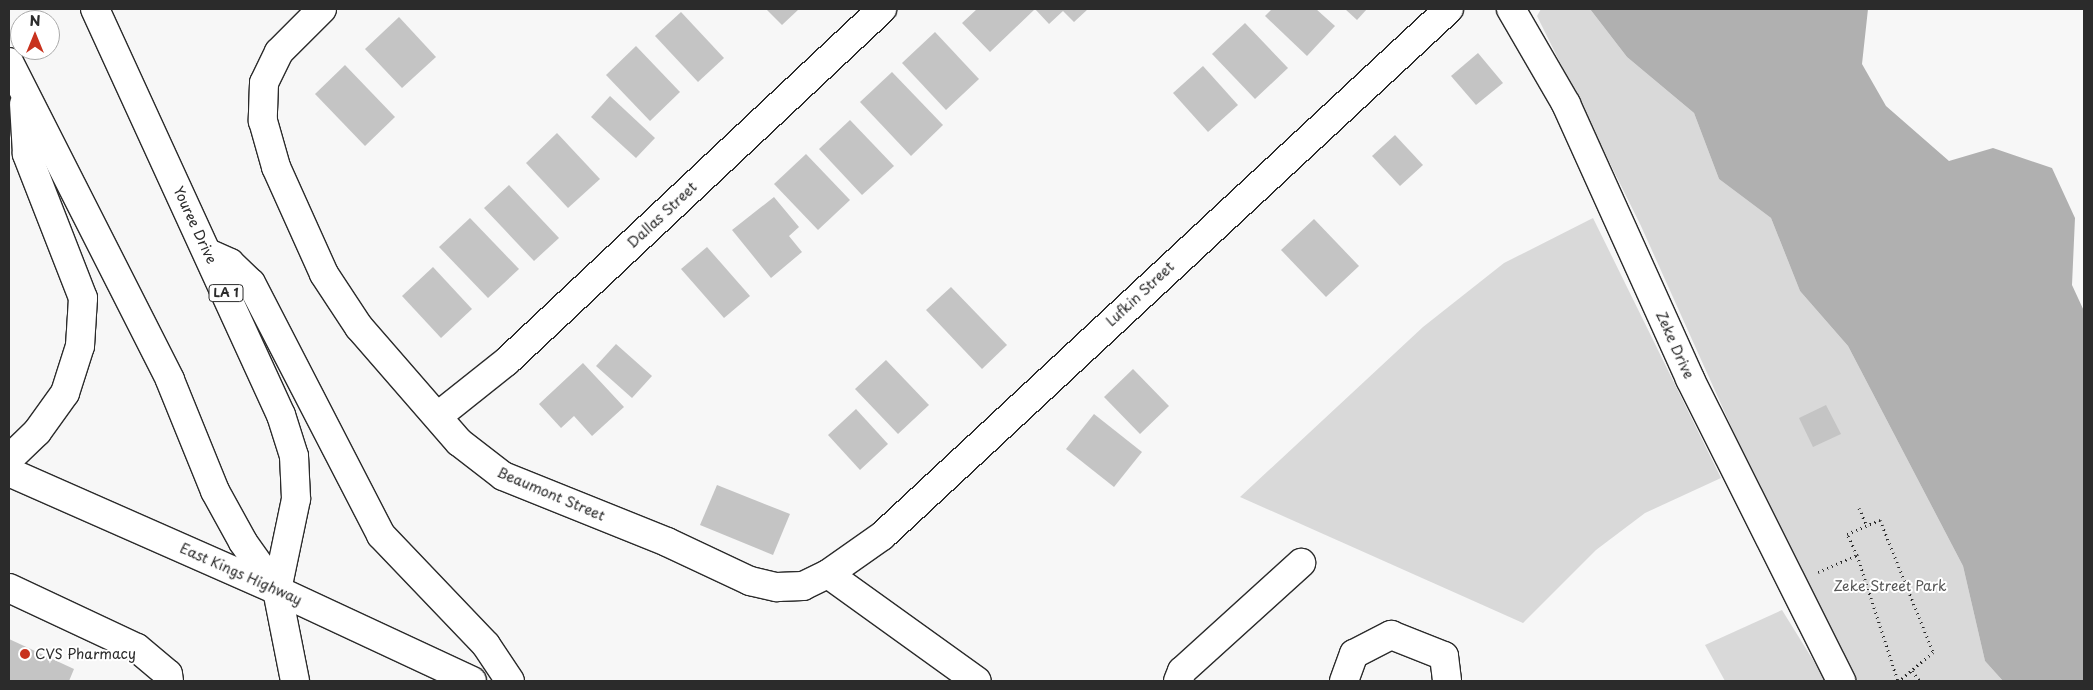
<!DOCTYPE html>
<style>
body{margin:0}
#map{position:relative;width:2093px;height:690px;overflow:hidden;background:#f7f7f7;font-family:"Playpen Sans",sans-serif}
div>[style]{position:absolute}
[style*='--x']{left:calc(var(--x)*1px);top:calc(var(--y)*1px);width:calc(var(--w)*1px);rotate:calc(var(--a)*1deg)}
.green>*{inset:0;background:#d9d9d9}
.water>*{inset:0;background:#b0b0b0}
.building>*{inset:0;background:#c4c4c4}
.path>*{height:3px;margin-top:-1.5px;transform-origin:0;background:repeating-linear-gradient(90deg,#2b2b2b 0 1px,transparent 0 5px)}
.roads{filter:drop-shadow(1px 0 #2b2b2b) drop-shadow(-1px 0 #2b2b2b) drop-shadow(0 1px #2b2b2b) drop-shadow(0 -1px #2b2b2b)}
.minor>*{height:28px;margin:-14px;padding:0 14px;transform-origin:14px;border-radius:14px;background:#fff}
.major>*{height:28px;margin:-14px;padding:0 14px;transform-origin:14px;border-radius:14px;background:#fff}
.dots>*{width:14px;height:14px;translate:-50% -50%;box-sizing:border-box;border:2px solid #fff;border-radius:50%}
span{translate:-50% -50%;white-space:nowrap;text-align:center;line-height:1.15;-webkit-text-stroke:4px #fff;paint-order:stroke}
.shield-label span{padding:1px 4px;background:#fff;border:1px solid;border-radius:4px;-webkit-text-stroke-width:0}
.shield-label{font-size:12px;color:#2b2b2b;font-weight:700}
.street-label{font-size:14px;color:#2b2b2b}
.park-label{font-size:14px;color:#565656}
.poi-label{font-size:14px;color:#2b2b2b}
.left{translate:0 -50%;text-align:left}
.frame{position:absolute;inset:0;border:10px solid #2b2b2b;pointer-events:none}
.north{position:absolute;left:10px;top:10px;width:50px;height:50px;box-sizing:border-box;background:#fff;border:1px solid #aaa;border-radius:50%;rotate:0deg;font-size:14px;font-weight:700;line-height:20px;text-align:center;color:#2b2b2b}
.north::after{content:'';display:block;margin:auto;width:18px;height:22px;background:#c8321e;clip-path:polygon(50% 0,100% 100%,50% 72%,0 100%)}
</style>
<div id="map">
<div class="green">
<div style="clip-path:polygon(1541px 9px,1590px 9px,1627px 57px,1694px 113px,1719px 179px,1771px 218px,1800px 291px,1848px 346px,1963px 566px,1985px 661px,2003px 681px,1858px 681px,1770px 513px,1641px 226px,1537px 16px)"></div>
<div style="clip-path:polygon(1593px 218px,1721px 478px,1645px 513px,1596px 550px,1523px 623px,1240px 497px,1423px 327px,1504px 263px)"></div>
<div style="clip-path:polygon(1782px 610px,1826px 681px,1725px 681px,1705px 645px)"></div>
</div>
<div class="water">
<div style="clip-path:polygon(1590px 9px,1868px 9px,1862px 64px,1886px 106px,1949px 161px,1993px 148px,2052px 168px,2075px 218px,2072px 285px,2084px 311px,2084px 681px,2003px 681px,1985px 661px,1963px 566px,1848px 346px,1800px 291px,1771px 218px,1719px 179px,1694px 113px,1627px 57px)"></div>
</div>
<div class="building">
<div style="clip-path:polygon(766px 9px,799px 9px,782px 25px)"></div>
<div style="clip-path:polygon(977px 9px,1088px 9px,1074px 22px,1063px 11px,1049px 24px,1035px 9px,990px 52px,962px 23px)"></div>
<div style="clip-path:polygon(1272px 9px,1316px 9px,1335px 26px,1307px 56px,1265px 16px)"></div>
<div style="clip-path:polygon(1345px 9px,1367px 9px,1357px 20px)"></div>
<div style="clip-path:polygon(681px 12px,724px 58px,698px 82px,655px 36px)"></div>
<div style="clip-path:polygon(399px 17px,436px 57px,402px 88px,365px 49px)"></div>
<div style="clip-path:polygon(1245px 23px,1288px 68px,1255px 99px,1212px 54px)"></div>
<div style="clip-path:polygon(935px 32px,979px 79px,946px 110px,902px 63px)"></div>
<div style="clip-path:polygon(636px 46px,680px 92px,650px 121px,606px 75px)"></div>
<div style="clip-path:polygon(1478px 53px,1503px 83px,1476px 105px,1451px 76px)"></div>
<div style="clip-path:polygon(345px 65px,395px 117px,365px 146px,315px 94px)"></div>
<div style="clip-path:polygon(1203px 66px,1238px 105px,1208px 132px,1173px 93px)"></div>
<div style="clip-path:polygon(892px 72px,943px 125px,911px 156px,860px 102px)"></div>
<div style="clip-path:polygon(610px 96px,655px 138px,636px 158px,591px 117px)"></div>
<div style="clip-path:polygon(850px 120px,894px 166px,862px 195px,819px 149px)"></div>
<div style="clip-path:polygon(557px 133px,600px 179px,568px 208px,526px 163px)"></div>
<div style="clip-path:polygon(1395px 135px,1423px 165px,1400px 186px,1372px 156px)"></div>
<div style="clip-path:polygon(806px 154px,850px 200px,818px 230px,774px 184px)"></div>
<div style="clip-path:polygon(509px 185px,559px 238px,534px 261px,484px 208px)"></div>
<div style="clip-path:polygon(774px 197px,799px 227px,789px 236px,802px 252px,771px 278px,732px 230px)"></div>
<div style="clip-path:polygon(470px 218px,519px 269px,488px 298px,439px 247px)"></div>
<div style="clip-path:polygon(1314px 219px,1359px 266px,1326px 297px,1281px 250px)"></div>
<div style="clip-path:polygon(707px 247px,750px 296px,724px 318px,681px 269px)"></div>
<div style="clip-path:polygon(433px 267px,472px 309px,441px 338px,402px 296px)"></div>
<div style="clip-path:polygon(951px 287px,1007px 345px,982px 369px,926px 310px)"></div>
<div style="clip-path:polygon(616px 344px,652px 376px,632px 398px,596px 366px)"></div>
<div style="clip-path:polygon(886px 360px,929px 405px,898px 434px,855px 389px)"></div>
<div style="clip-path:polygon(583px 363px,624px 407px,592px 436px,574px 416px,561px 428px,539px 404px)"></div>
<div style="clip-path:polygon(1133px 369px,1169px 406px,1140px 434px,1104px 397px)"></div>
<div style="clip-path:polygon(1826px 405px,1841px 434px,1813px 447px,1799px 418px)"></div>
<div style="clip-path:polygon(856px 409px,888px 444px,860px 470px,828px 435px)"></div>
<div style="clip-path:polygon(1094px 414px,1142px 452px,1114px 487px,1066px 449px)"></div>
<div style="clip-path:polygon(717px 485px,790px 514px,773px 555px,700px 525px)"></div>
<div style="clip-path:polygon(9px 639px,74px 669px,69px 681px,9px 681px)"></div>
</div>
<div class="path">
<div style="--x:1859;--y:508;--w:20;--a:66"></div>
<div style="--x:1857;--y:555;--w:23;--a:-115"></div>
<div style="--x:1847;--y:534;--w:36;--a:-23"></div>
<div style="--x:1880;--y:520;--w:142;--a:68.1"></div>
<div style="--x:1933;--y:652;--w:45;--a:139.5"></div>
<div style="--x:1818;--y:572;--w:43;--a:-23.6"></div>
<div style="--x:1857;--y:555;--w:133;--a:72"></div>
<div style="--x:1912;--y:671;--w:13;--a:51"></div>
</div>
<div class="roads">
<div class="minor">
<div style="--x:322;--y:9;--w:61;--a:135"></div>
<div style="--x:279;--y:52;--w:34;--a:116"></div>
<div style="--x:264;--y:83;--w:38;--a:92"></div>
<div style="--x:263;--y:121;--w:48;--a:74.2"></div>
<div style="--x:276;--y:167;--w:117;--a:65.8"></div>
<div style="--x:324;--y:274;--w:64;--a:56.6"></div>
<div style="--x:359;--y:327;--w:152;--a:49"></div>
<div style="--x:459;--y:442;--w:56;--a:37.7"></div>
<div style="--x:503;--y:476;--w:177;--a:21.9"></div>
<div style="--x:667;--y:542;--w:92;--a:25.2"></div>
<div style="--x:750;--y:581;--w:28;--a:13"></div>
<div style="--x:777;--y:587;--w:26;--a:-2"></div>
<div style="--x:803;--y:586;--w:28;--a:-26"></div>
<div style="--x:828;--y:574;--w:183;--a:35.7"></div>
<div style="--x:1511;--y:9;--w:110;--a:59.9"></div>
<div style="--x:1566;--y:104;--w:302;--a:65.7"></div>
<div style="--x:1690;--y:379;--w:338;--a:63.4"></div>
<div style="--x:438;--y:416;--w:87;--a:-38.5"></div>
<div style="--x:506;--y:362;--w:516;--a:-43.19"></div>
<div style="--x:828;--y:574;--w:66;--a:-35.1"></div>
<div style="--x:882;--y:536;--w:774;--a:-42.91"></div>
<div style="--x:9;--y:588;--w:141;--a:25.1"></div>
<div style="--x:137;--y:648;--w:40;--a:40"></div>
<div style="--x:168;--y:674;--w:7;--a:82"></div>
<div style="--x:1178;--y:681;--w:11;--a:-68"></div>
<div style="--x:1182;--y:671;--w:161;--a:-42.2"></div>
<div style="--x:1344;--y:681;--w:29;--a:-70"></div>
<div style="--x:1354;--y:654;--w:42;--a:-27.2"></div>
<div style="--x:1391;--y:635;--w:57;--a:21.6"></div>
<div style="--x:1444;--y:656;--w:25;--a:83"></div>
</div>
<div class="major">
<div style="--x:95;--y:9;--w:447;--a:65.4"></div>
<div style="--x:281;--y:415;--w:43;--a:72.4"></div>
<div style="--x:294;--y:456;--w:43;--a:87.3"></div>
<div style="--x:296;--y:499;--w:93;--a:101.8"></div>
<div style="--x:9;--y:62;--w:356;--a:63.1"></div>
<div style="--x:170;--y:380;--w:120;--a:67.9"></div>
<div style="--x:215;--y:491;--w:58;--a:61.2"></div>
<div style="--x:243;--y:542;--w:59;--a:54.7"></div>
<div style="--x:277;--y:590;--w:93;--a:78.8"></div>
<div style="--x:208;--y:253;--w:24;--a:24"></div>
<div style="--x:230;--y:263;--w:29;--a:44"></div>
<div style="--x:251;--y:283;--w:284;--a:62.7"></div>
<div style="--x:381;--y:535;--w:152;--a:46.3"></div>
<div style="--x:486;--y:645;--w:43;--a:56.3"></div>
<div style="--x:9;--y:459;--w:39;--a:-44"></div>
<div style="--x:37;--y:432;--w:48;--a:-54.3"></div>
<div style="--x:65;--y:393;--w:49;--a:-72.3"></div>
<div style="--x:80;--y:346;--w:48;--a:-86.4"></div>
<div style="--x:83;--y:298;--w:155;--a:-111.3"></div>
<div style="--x:27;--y:154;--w:50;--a:-93.4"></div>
<div style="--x:9;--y:472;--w:293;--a:23.8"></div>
<div style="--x:277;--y:590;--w:215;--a:25"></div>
</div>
</div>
<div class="dots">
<div style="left:25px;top:654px;background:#c8321e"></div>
</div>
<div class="shield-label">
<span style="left:226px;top:293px">LA 1</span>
</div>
<div class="street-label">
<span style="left:662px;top:215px;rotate:-43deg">Dallas Street</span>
<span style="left:195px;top:225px;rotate:65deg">Youree Drive</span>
<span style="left:1140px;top:294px;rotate:-43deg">Lufkin Street</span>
<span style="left:1675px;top:345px;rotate:66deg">Zeke Drive</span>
<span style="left:551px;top:494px;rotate:23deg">Beaumont Street</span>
<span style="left:241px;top:574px;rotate:24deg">East Kings Highway</span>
</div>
<div class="park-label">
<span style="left:1890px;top:586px">Zeke Street Park</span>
</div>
<div class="poi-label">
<span class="left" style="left:35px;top:654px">CVS Pharmacy</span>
</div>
<div class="frame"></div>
<div class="north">N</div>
</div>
